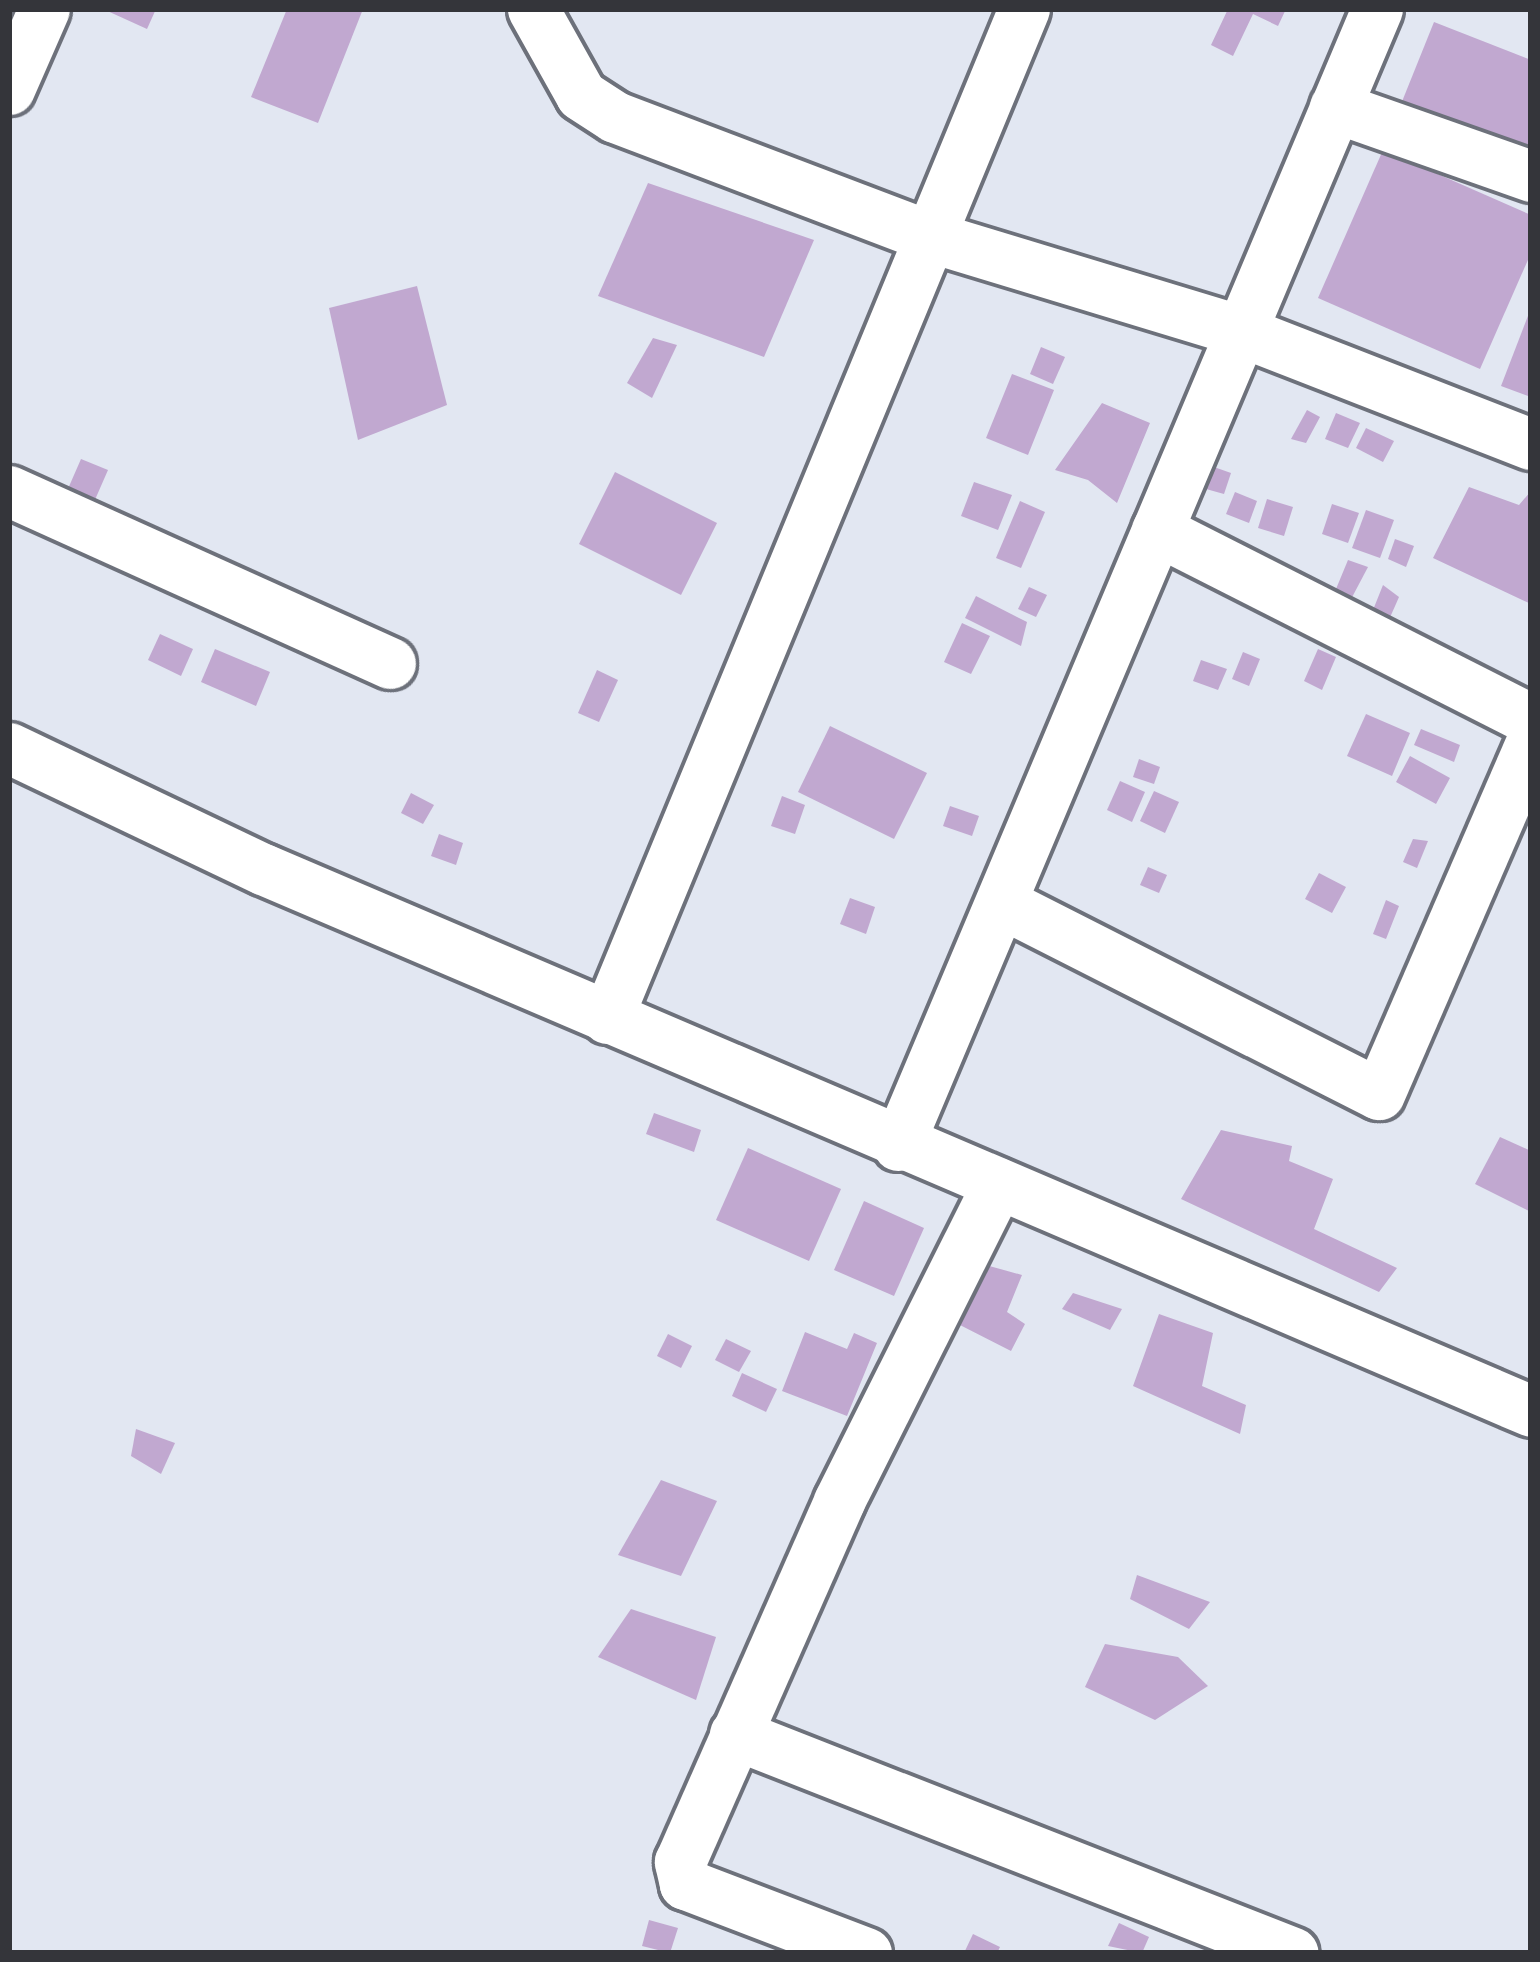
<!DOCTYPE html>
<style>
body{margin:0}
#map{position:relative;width:1540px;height:1962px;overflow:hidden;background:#e2e7f2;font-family:"Fira Sans Condensed",sans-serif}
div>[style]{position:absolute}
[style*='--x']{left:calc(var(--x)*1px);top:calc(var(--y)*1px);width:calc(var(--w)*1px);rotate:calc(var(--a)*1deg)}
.building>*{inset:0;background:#c1a8d0}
.roads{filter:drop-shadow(3px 0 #6d717b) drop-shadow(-3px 0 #6d717b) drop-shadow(0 3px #6d717b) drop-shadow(0 -3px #6d717b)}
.minor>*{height:51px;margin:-25.5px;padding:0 25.5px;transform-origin:25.5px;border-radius:25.5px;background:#fff}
span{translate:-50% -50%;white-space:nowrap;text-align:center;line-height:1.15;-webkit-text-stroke:12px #fff;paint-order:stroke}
.frame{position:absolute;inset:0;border:12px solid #34353a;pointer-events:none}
</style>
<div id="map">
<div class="building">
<div style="clip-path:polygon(103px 9px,156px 9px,147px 29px)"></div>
<div style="clip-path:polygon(287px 9px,363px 9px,318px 123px,251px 97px)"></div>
<div style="clip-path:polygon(1228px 9px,1286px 9px,1278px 26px,1253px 14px,1233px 56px,1211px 45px)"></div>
<div style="clip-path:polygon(1434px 22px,1531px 60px,1531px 166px,1397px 114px)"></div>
<div style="clip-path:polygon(1383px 150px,1531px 215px,1531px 253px,1480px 369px,1318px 298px)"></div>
<div style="clip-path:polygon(648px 183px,814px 240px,764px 357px,598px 296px)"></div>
<div style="clip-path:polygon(417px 286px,447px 405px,358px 440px,329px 308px)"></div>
<div style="clip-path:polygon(1531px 308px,1531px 397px,1501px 386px)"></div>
<div style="clip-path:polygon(653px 338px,677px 345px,652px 398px,627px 383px)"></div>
<div style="clip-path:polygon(1041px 347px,1065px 357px,1053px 384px,1030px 374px)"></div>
<div style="clip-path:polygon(1012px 374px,1054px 390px,1028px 455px,986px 438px)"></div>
<div style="clip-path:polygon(1102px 403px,1150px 423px,1117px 503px,1088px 480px,1055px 470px)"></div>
<div style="clip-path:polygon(1307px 410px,1320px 417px,1306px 443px,1291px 439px)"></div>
<div style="clip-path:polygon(1336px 413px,1360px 423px,1348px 448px,1325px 439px)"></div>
<div style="clip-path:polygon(1366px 428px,1394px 441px,1383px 462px,1356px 448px)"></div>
<div style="clip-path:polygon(81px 459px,108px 470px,94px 502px,67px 491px)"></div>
<div style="clip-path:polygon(1214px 467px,1231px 473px,1224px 494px,1206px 489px)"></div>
<div style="clip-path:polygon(615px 472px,717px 523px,681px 595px,579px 544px)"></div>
<div style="clip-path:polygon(974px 482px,1012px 495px,998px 530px,961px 516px)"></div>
<div style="clip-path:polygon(1469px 487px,1519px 505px,1531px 491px,1531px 604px,1433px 558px)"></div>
<div style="clip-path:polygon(1235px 492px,1257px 501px,1249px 523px,1226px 514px)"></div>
<div style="clip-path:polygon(1267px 499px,1293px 507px,1284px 536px,1258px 528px)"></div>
<div style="clip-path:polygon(1020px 501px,1045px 512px,1021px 568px,996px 558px)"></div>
<div style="clip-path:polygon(1332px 504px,1359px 513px,1348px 543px,1322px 534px)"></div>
<div style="clip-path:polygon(1366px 510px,1394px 520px,1380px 558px,1352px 548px)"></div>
<div style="clip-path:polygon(1395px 539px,1414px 546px,1406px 567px,1388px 559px)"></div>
<div style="clip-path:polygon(1348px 560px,1368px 567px,1349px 603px,1336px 589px)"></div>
<div style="clip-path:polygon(1383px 585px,1399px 597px,1388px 622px,1371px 615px)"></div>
<div style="clip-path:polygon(1029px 587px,1047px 595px,1036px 617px,1018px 609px)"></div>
<div style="clip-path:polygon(976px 596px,1027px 622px,1021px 646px,965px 618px)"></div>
<div style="clip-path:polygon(962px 623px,990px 636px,971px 674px,944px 662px)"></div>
<div style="clip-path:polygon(160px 634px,193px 649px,181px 676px,148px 660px)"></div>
<div style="clip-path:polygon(215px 649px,270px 672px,256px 706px,201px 682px)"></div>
<div style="clip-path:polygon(1318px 649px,1336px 657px,1322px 690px,1304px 681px)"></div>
<div style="clip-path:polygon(1243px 652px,1260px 659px,1249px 686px,1232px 679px)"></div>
<div style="clip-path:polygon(1201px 660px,1227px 669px,1218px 690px,1193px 681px)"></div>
<div style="clip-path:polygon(597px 670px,618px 680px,599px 722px,578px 713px)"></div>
<div style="clip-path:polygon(1366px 714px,1410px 733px,1392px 776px,1347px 756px)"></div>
<div style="clip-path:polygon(830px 726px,927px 773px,894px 839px,798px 792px)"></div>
<div style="clip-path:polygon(1421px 729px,1460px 745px,1454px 762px,1414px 745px)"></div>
<div style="clip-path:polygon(1410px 756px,1450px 778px,1436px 804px,1396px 782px)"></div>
<div style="clip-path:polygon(1139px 759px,1160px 767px,1154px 784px,1133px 777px)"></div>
<div style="clip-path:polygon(1120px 781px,1145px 792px,1132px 822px,1107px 810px)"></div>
<div style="clip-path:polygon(1154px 791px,1179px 802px,1165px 833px,1140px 821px)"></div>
<div style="clip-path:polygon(411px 793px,434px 805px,423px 824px,401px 813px)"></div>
<div style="clip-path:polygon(782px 796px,805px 805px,795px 834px,771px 826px)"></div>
<div style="clip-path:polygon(950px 806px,979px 816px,972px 836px,943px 826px)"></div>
<div style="clip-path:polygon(439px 834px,463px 843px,456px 865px,431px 856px)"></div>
<div style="clip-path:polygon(1413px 839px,1428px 841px,1417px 868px,1403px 862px)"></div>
<div style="clip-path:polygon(1148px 867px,1167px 875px,1159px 893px,1140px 885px)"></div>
<div style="clip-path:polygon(1319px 873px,1346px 887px,1332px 913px,1305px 899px)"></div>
<div style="clip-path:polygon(850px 898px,875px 907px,866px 934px,840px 924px)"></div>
<div style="clip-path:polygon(1386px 900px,1399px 906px,1386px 939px,1373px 934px)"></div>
<div style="clip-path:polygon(654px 1113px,701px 1130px,694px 1152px,646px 1134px)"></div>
<div style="clip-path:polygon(1221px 1130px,1292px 1146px,1289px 1161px,1333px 1179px,1314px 1229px,1397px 1268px,1379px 1292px,1181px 1199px)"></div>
<div style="clip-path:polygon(1500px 1137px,1531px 1151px,1531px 1212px,1475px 1184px)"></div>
<div style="clip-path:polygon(748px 1148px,841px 1189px,809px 1261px,716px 1220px)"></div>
<div style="clip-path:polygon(864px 1201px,924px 1228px,894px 1296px,834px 1270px)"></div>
<div style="clip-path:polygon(982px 1264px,1022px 1275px,1007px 1312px,1025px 1324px,1011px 1351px,956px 1323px)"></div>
<div style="clip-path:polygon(1073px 1293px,1122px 1309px,1110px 1330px,1062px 1309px)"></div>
<div style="clip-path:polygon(1159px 1314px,1213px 1333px,1202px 1386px,1246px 1405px,1240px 1434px,1133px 1386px)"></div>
<div style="clip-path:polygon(805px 1332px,847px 1349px,854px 1333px,877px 1343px,847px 1416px,782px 1391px)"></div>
<div style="clip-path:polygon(668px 1334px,692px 1346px,681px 1368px,657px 1356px)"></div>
<div style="clip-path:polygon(726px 1339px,751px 1351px,739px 1372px,715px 1360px)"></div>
<div style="clip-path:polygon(742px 1373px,777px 1389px,766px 1412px,732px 1396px)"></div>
<div style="clip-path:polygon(136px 1429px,175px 1443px,161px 1474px,131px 1456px)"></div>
<div style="clip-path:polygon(661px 1480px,717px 1501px,681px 1576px,618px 1555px)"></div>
<div style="clip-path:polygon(1137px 1575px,1210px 1602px,1189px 1629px,1130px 1599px)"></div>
<div style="clip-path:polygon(631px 1609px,716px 1637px,696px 1700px,598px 1657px)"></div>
<div style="clip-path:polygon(1105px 1644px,1178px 1657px,1208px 1686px,1155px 1720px,1085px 1687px)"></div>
<div style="clip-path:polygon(649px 1920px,678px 1928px,670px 1953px,642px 1946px)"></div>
<div style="clip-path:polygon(1119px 1923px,1149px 1937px,1142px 1953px,1108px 1946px)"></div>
<div style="clip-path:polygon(973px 1934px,1000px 1947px,997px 1953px,964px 1953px)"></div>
</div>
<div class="roads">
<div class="minor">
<div style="--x:533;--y:9;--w:98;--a:60.8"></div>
<div style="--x:581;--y:95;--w:40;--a:32.9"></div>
<div style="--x:615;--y:117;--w:332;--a:20.8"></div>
<div style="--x:925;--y:235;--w:327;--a:16.9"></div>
<div style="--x:1238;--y:330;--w:314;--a:21.3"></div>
<div style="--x:9;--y:89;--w:87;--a:-66.4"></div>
<div style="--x:1335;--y:107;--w:208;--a:19.4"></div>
<div style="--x:9;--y:491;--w:418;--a:24.3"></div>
<div style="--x:1157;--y:530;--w:419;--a:26.9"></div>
<div style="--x:9;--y:748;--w:281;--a:25.5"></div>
<div style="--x:263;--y:869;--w:1379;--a:23.14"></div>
<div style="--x:1004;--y:904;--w:420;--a:26.9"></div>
<div style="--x:1379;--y:1094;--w:383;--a:-66.6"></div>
<div style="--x:607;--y:1018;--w:1092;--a:-67.55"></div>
<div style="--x:898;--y:1145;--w:1233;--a:-67.14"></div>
<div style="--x:735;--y:1734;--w:599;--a:21.43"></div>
<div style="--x:866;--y:1953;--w:194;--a:-159.1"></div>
<div style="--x:685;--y:1884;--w:23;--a:-103"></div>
<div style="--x:680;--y:1862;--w:394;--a:-66.2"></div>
<div style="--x:839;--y:1501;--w:355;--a:-63.4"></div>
</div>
</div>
<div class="frame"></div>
</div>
